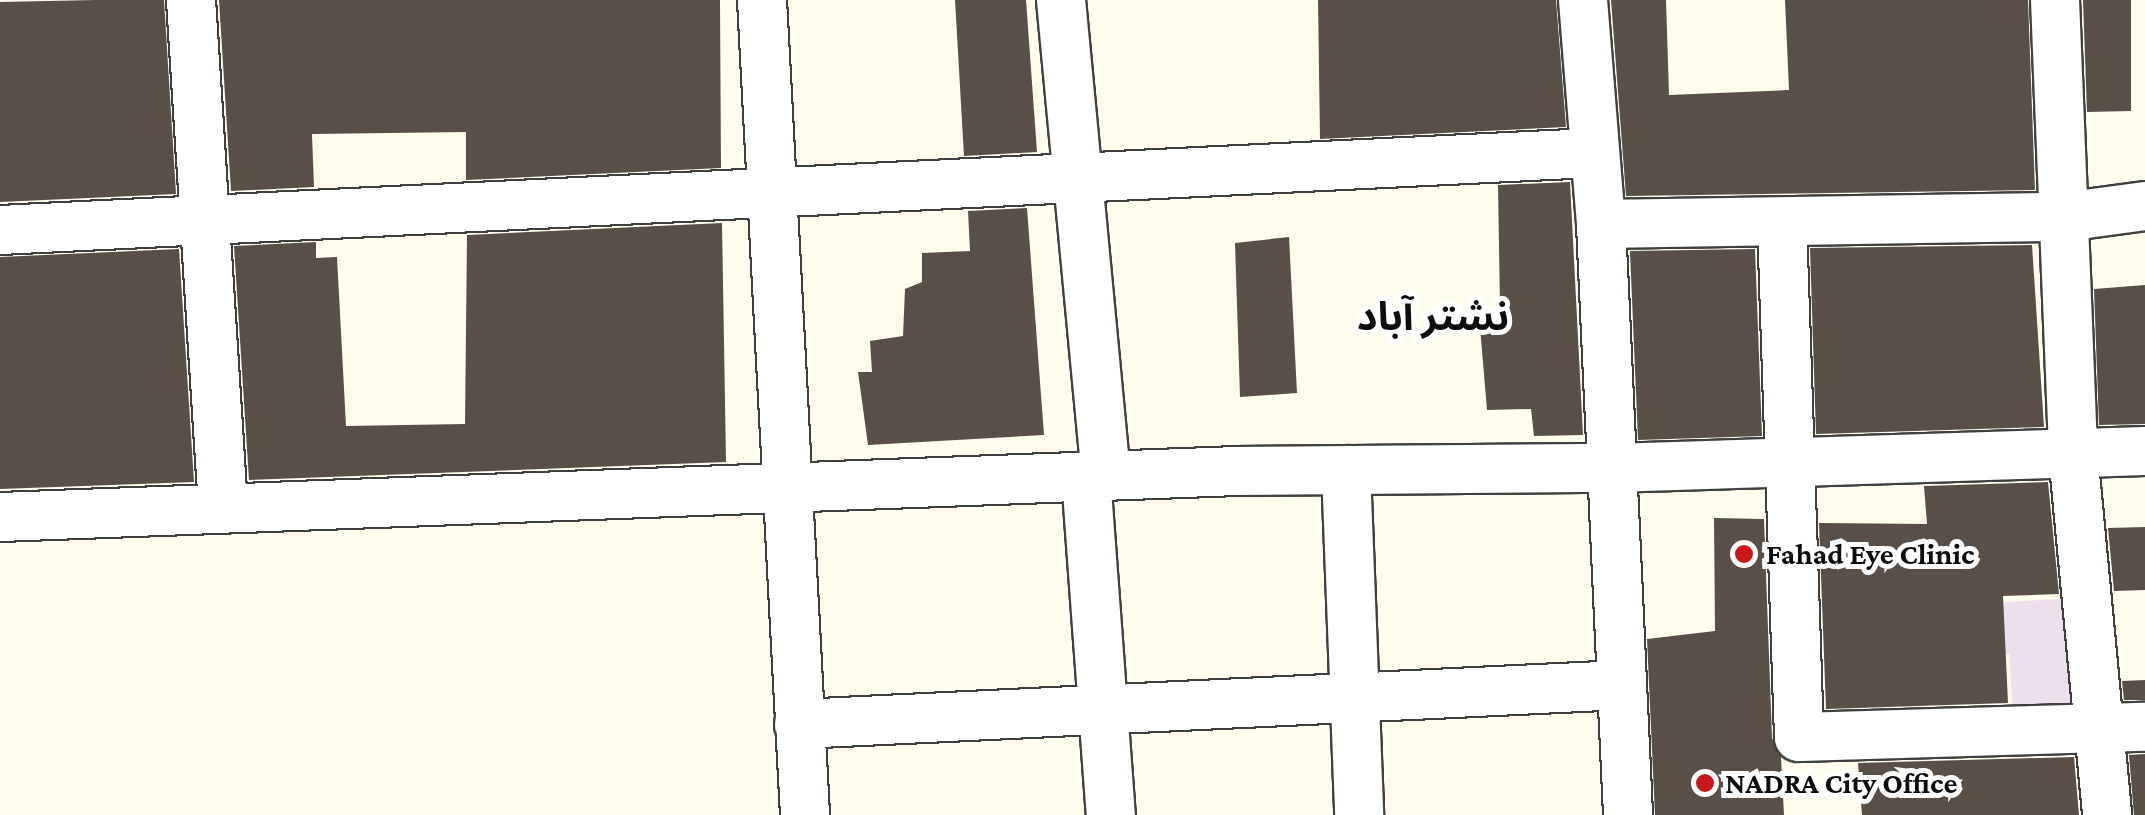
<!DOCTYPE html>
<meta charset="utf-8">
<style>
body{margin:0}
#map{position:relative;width:2145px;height:815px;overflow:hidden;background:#fffced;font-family:"Crimson Pro","Noto Sans Arabic",serif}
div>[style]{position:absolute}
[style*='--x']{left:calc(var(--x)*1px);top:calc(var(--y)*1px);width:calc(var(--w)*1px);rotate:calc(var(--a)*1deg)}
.industrial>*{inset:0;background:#ece0ed}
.building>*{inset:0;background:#574f48}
.roads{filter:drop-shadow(2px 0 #404040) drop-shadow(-2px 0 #404040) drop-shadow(0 2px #404040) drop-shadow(0 -2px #404040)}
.minor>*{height:48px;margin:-24px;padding:0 24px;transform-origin:24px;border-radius:24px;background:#fff}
.dots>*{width:28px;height:28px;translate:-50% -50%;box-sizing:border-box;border:5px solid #fff;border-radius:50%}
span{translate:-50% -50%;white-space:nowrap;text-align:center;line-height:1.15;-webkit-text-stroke:10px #fff;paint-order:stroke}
.poi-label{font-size:30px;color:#0d0d0d;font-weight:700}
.left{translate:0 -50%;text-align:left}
.district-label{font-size:40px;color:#0d0d0d;font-weight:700}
</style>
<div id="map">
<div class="industrial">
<div style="clip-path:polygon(2073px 598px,2080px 710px,2013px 712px,2009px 654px,1961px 658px,1958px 605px)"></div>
</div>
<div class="building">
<div style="clip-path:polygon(96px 0,164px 0,176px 194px,0 202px,0 2px)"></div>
<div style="clip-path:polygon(219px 0,720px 0,721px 168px,466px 180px,466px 132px,312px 134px,314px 187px,231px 191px)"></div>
<div style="clip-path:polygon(955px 0,1026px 0,1037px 152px,964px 156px)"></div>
<div style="clip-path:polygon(1318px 0,1556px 0,1566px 127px,1320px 139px)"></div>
<div style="clip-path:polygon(1611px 0,1666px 0,1669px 95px,1789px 90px,1785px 0,2028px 0,2035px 190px,1626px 196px)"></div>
<div style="clip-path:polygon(2083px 0,2131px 0,2131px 111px,2087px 112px)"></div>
<div style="clip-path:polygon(1570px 182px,1583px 435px,1534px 436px,1531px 409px,1487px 410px,1480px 327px,1500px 307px,1498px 185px)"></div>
<div style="clip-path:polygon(1027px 208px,1044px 435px,868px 445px,858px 372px,872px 372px,870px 341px,903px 336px,905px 289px,922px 282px,922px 253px,970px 251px,968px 211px)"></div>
<div style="clip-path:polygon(722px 223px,726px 462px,249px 480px,234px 246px,316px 242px,316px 258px,337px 257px,346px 426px,465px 424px,467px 235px)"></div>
<div style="clip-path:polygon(1289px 237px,1297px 393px,1240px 397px,1235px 243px)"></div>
<div style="clip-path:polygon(2032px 245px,2044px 427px,1816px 434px,1810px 248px)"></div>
<div style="clip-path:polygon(179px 249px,194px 482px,0 489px,0 257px)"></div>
<div style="clip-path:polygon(1755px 249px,1762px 436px,1638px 440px,1630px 251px)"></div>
<div style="clip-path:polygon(2145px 285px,2145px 424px,2099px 425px,2094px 289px)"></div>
<div style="clip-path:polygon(2048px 482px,2059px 594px,2003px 596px,2008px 703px,1826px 709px,1819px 523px,1927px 524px,1924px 486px)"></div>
<div style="clip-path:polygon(1714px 518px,1764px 519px,1772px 738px,1781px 757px,1784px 815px,1655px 815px,1647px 639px,1715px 631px)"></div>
<div style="clip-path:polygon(2145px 527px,2145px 590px,2114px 591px,2108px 528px)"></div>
<div style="clip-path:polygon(2145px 680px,2145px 700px,2124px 700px,2122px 681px)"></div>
<div style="clip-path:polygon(2145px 754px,2145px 815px,2134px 815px,2129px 755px)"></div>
<div style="clip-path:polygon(2074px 757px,2079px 815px,1862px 815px,1858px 763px)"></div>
</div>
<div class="roads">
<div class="minor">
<div style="--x:191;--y:0;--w:508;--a:86.39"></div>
<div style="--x:762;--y:0;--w:816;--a:86.98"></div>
<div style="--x:1061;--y:0;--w:479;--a:84.6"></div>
<div style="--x:1583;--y:0;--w:225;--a:85.4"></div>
<div style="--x:1601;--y:224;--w:592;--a:87.38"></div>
<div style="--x:2055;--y:0;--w:453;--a:87.7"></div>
<div style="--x:2073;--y:453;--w:364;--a:84.6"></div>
<div style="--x:1782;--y:222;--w:515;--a:88.11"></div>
<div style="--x:1799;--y:737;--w:346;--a:-1.7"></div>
<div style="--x:1601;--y:224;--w:463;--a:-0.9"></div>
<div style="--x:2064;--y:217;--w:82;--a:-7.7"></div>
<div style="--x:0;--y:230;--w:1592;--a:-2.77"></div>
<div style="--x:1346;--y:470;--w:345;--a:87.8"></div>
<div style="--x:1086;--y:477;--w:339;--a:85.8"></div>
<div style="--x:0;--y:517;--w:1237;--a:-2.13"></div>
<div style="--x:1236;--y:471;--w:376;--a:-0.5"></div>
<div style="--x:1612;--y:468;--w:533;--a:-1.83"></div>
<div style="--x:799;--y:724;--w:824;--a:-2.71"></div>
</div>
</div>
<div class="dots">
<div style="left:1744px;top:554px;background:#ca181a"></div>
<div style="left:1705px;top:783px;background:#ca181a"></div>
</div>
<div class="poi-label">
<span class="left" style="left:1766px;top:554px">Fahad Eye Clinic</span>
<span class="left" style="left:1725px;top:783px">NADRA City Office</span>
</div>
<div class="district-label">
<span style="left:1433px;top:317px">نشتر آباد</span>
</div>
</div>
